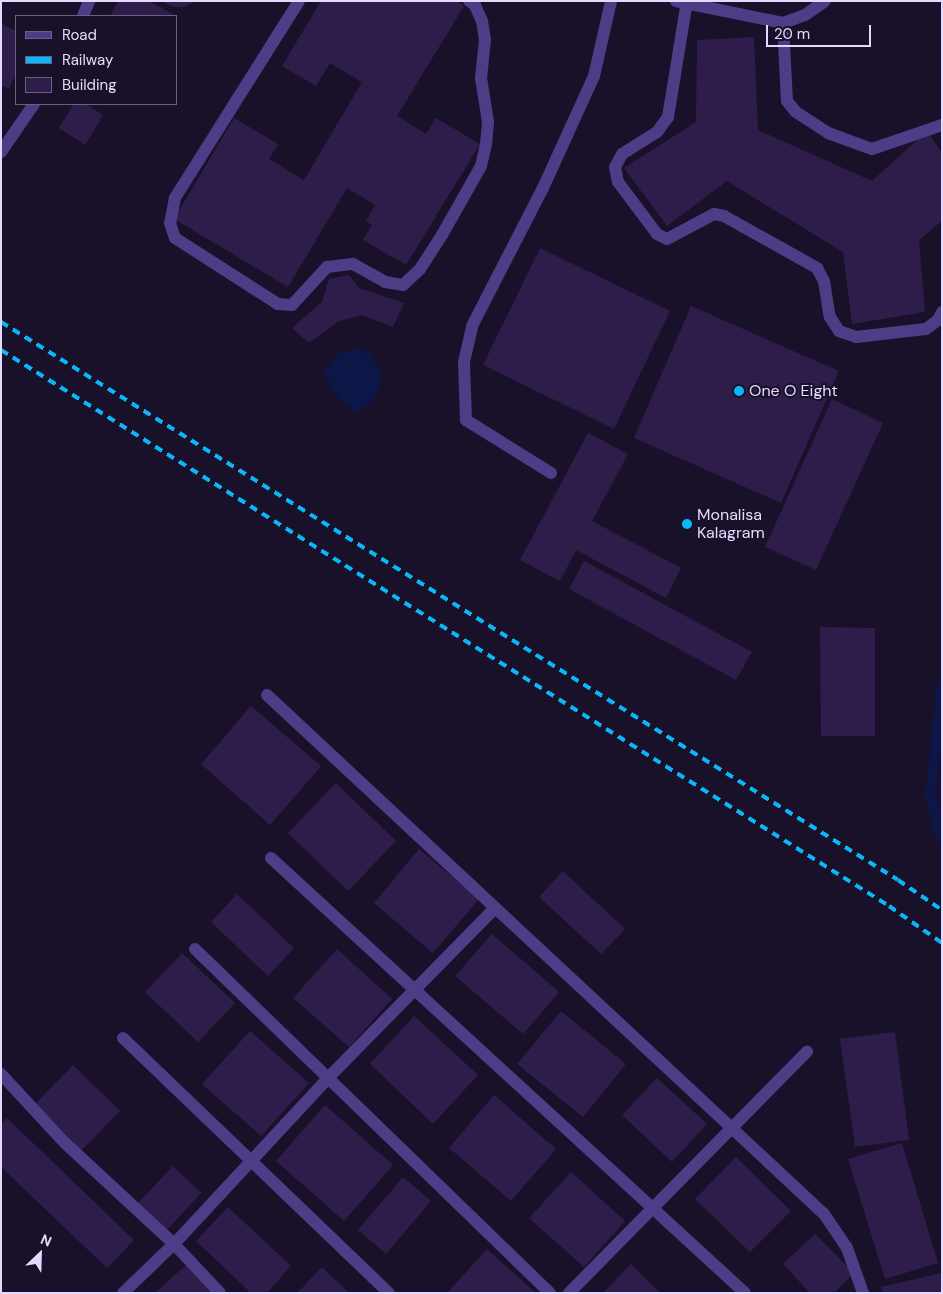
<!DOCTYPE html>
<style>
body{margin:0}
#map{position:relative;width:943px;height:1294px;overflow:hidden;background:#191129;font-family:"DM Sans",sans-serif}
div>[style]{position:absolute}
[style*='--x']{left:calc(var(--x)*1px);top:calc(var(--y)*1px);width:calc(var(--w)*1px);rotate:calc(var(--a)*1deg)}
.water>*{inset:0;background:#0c1747}
.stream>*{height:10px;margin:-5px;padding:0 5px;transform-origin:5px;border-radius:5px;background:#0c1747}
.building>*{inset:0;background:#2e1d4a}
.minor>*{height:12px;margin:-6px;padding:0 6px;transform-origin:6px;border-radius:6px;background:#4d3d87}
.rail>*{height:4px;margin-top:-2px;transform-origin:0;background:repeating-linear-gradient(90deg,#09b8fb 0 8px,transparent 0 14px)}
.dots>*{width:14px;height:14px;translate:-50% -50%;box-sizing:border-box;border:2px solid #191129;border-radius:50%}
span{translate:-50% -50%;white-space:nowrap;text-align:center;line-height:1.15;-webkit-text-stroke:4px #191129;paint-order:stroke}
.poi-label{font-size:16px;color:#e4d9fe}
.left{translate:0 -50%;text-align:left}
.frame{position:absolute;inset:0;border:2px solid #e4d9fe;pointer-events:none}
.legend{position:absolute;left:15px;top:15px;width:162px;height:90px;box-sizing:border-box;background:#191129;border:1px solid #6a617e;margin:0;padding:6px 9px;list-style:none;font-size:15px;color:#e4d9fe}
.legend li{display:flex;align-items:center;gap:10px;height:25px}
.legend b{width:25px;border:1px solid #6a617e}
.north{position:absolute;left:15px;top:1229px;width:50px;height:50px;-webkit-text-stroke:4px #191129;paint-order:stroke;rotate:24deg;font-size:14px;font-weight:700;line-height:20px;text-align:center;color:#e4d9fe}
.north::after{content:'';display:block;margin:auto;width:18px;height:22px;background:#e4d9fe;clip-path:polygon(50% 0,100% 100%,50% 72%,0 100%)}
.scale{position:absolute;left:766px;top:25px;width:105px;height:22px;box-sizing:border-box;border:2px solid #e4d9fe;border-top:0;padding-left:6px;font-size:15px;line-height:18px;white-space:nowrap;color:#e4d9fe;-webkit-text-stroke:4px #191129;paint-order:stroke}
</style>
<div id="map">
<div class="water">
<div style="clip-path:polygon(359px 349px,372px 354px,382px 379px,373px 402px,356px 412px,341px 401px,323px 373px,341px 352px)"></div>
</div>
<div class="stream">
<div style="--x:942;--y:686;--w:111;--a:96.2"></div>
<div style="--x:930;--y:796;--w:46;--a:74.7"></div>
</div>
<div class="building">
<div style="clip-path:polygon(118px 1px,149px 1px,176px 16px,110px 16px)"></div>
<div style="clip-path:polygon(162px 1px,195px 1px,184px 7px,174px 7px)"></div>
<div style="clip-path:polygon(321px 1px,457px 1px,464px 6px,397px 116px,426px 134px,436px 118px,480px 144px,406px 265px,363px 240px,372px 225px,366px 221px,375px 205px,347px 188px,288px 287px,174px 219px,234px 118px,278px 144px,269px 159px,304px 180px,362px 82px,330px 63px,316px 86px,282px 66px)"></div>
<div style="clip-path:polygon(1px 24px,16px 31px,16px 74px,9px 89px,1px 85px)"></div>
<div style="clip-path:polygon(754px 37px,758px 130px,872px 181px,927px 131px,942px 153px,942px 221px,919px 240px,925px 312px,852px 324px,843px 252px,727px 181px,667px 226px,624px 168px,696px 122px,697px 40px)"></div>
<div style="clip-path:polygon(74px 104px,85px 104px,103px 115px,85px 145px,59px 128px)"></div>
<div style="clip-path:polygon(540px 248px,670px 311px,614px 429px,483px 365px)"></div>
<div style="clip-path:polygon(349px 275px,359px 288px,404px 303px,393px 327px,362px 315px,339px 321px,309px 343px,292px 328px,322px 302px,329px 279px)"></div>
<div style="clip-path:polygon(691px 306px,839px 371px,781px 503px,634px 438px)"></div>
<div style="clip-path:polygon(832px 399px,883px 423px,816px 570px,765px 547px)"></div>
<div style="clip-path:polygon(588px 433px,628px 454px,592px 521px,681px 568px,666px 598px,576px 550px,560px 581px,520px 560px)"></div>
<div style="clip-path:polygon(584px 561px,752px 652px,736px 680px,569px 589px)"></div>
<div style="clip-path:polygon(820px 627px,875px 628px,875px 736px,821px 736px)"></div>
<div style="clip-path:polygon(251px 706px,321px 766px,270px 825px,201px 764px)"></div>
<div style="clip-path:polygon(336px 783px,396px 841px,348px 891px,288px 833px)"></div>
<div style="clip-path:polygon(419px 849px,479px 899px,433px 953px,374px 903px)"></div>
<div style="clip-path:polygon(563px 871px,625px 929px,601px 954px,539px 897px)"></div>
<div style="clip-path:polygon(237px 894px,294px 948px,268px 976px,211px 922px)"></div>
<div style="clip-path:polygon(492px 934px,559px 992px,523px 1034px,455px 976px)"></div>
<div style="clip-path:polygon(337px 949px,392px 999px,349px 1047px,293px 998px)"></div>
<div style="clip-path:polygon(182px 953px,235px 1003px,198px 1042px,145px 992px)"></div>
<div style="clip-path:polygon(561px 1011px,626px 1064px,583px 1117px,517px 1064px)"></div>
<div style="clip-path:polygon(414px 1016px,478px 1075px,433px 1124px,370px 1064px)"></div>
<div style="clip-path:polygon(250px 1031px,309px 1083px,261px 1136px,202px 1084px)"></div>
<div style="clip-path:polygon(895px 1032px,909px 1140px,855px 1147px,840px 1039px)"></div>
<div style="clip-path:polygon(73px 1065px,120px 1111px,81px 1151px,34px 1105px)"></div>
<div style="clip-path:polygon(657px 1078px,707px 1124px,672px 1162px,622px 1115px)"></div>
<div style="clip-path:polygon(494px 1095px,556px 1149px,511px 1201px,449px 1148px)"></div>
<div style="clip-path:polygon(325px 1105px,393px 1165px,344px 1221px,276px 1161px)"></div>
<div style="clip-path:polygon(7px 1118px,134px 1240px,107px 1268px,1px 1167px,1px 1124px)"></div>
<div style="clip-path:polygon(902px 1143px,938px 1263px,885px 1279px,848px 1159px)"></div>
<div style="clip-path:polygon(736px 1157px,791px 1211px,750px 1252px,695px 1199px)"></div>
<div style="clip-path:polygon(173px 1166px,201px 1193px,167px 1230px,138px 1203px)"></div>
<div style="clip-path:polygon(571px 1172px,625px 1221px,584px 1267px,529px 1218px)"></div>
<div style="clip-path:polygon(403px 1177px,431px 1201px,386px 1254px,358px 1230px)"></div>
<div style="clip-path:polygon(228px 1207px,291px 1266px,267px 1293px,251px 1293px,196px 1241px)"></div>
<div style="clip-path:polygon(815px 1234px,854px 1273px,834px 1293px,810px 1293px,783px 1264px)"></div>
<div style="clip-path:polygon(487px 1249px,536px 1293px,447px 1293px)"></div>
<div style="clip-path:polygon(187px 1264px,212px 1293px,155px 1293px)"></div>
<div style="clip-path:polygon(631px 1264px,660px 1293px,603px 1293px)"></div>
<div style="clip-path:polygon(322px 1267px,349px 1293px,297px 1293px)"></div>
<div style="clip-path:polygon(941px 1273px,942px 1293px,883px 1293px,881px 1287px)"></div>
</div>
<div class="minor">
<div style="--x:299;--y:1;--w:233;--a:122.2"></div>
<div style="--x:175;--y:198;--w:25;--a:101"></div>
<div style="--x:170;--y:223;--w:16;--a:72"></div>
<div style="--x:175;--y:238;--w:122;--a:32.7"></div>
<div style="--x:278;--y:304;--w:14;--a:4"></div>
<div style="--x:292;--y:305;--w:52;--a:-47.4"></div>
<div style="--x:327;--y:267;--w:26;--a:-7"></div>
<div style="--x:353;--y:264;--w:37;--a:29"></div>
<div style="--x:385;--y:282;--w:18;--a:9"></div>
<div style="--x:403;--y:285;--w:23;--a:-43"></div>
<div style="--x:420;--y:269;--w:40;--a:-57.1"></div>
<div style="--x:442;--y:235;--w:79;--a:-60.5"></div>
<div style="--x:481;--y:166;--w:22;--a:-77"></div>
<div style="--x:486;--y:145;--w:23;--a:-85"></div>
<div style="--x:488;--y:122;--w:45;--a:-99"></div>
<div style="--x:481;--y:78;--w:38;--a:-84"></div>
<div style="--x:485;--y:40;--w:19;--a:-99"></div>
<div style="--x:482;--y:21;--w:17;--a:-114"></div>
<div style="--x:475;--y:5;--w:7;--a:-146"></div>
<div style="--x:676;--y:1;--w:109;--a:11.6"></div>
<div style="--x:783;--y:23;--w:23;--a:-20"></div>
<div style="--x:805;--y:15;--w:24;--a:-35"></div>
<div style="--x:687;--y:1;--w:118;--a:99.3"></div>
<div style="--x:668;--y:117;--w:19;--a:126"></div>
<div style="--x:657;--y:132;--w:41;--a:147.8"></div>
<div style="--x:622;--y:154;--w:15;--a:118"></div>
<div style="--x:615;--y:167;--w:15;--a:79"></div>
<div style="--x:618;--y:182;--w:65;--a:53.1"></div>
<div style="--x:657;--y:234;--w:11;--a:27"></div>
<div style="--x:667;--y:239;--w:53;--a:-28"></div>
<div style="--x:714;--y:214;--w:10;--a:11"></div>
<div style="--x:724;--y:216;--w:107;--a:29.2"></div>
<div style="--x:817;--y:268;--w:15;--a:62"></div>
<div style="--x:824;--y:281;--w:36;--a:81"></div>
<div style="--x:830;--y:317;--w:17;--a:57"></div>
<div style="--x:839;--y:331;--w:18;--a:19"></div>
<div style="--x:856;--y:337;--w:70;--a:-6.5"></div>
<div style="--x:926;--y:329;--w:15;--a:-37"></div>
<div style="--x:938;--y:320;--w:9;--a:-63"></div>
<div style="--x:83;--y:16;--w:16;--a:-68"></div>
<div style="--x:783;--y:23;--w:78;--a:87.1"></div>
<div style="--x:787;--y:101;--w:14;--a:51"></div>
<div style="--x:796;--y:112;--w:38;--a:33"></div>
<div style="--x:828;--y:133;--w:47;--a:20"></div>
<div style="--x:872;--y:149;--w:74;--a:-18.9"></div>
<div style="--x:1;--y:152;--w:58;--a:-55.5"></div>
<div style="--x:551;--y:473;--w:100;--a:-148.1"></div>
<div style="--x:466;--y:420;--w:58;--a:-92"></div>
<div style="--x:464;--y:362;--w:37;--a:-77"></div>
<div style="--x:472;--y:326;--w:155;--a:-62.8"></div>
<div style="--x:543;--y:188;--w:123;--a:-65.5"></div>
<div style="--x:594;--y:76;--w:77;--a:-77.2"></div>
<div style="--x:267;--y:695;--w:761;--a:42.98"></div>
<div style="--x:824;--y:1214;--w:41;--a:55.9"></div>
<div style="--x:847;--y:1248;--w:48;--a:70.4"></div>
<div style="--x:271;--y:858;--w:643;--a:42.54"></div>
<div style="--x:195;--y:949;--w:494;--a:44.1"></div>
<div style="--x:123;--y:1038;--w:368;--a:43.8"></div>
<div style="--x:1;--y:1074;--w:94;--a:47.2"></div>
<div style="--x:65;--y:1143;--w:149;--a:42.8"></div>
<div style="--x:174;--y:1244;--w:67;--a:46.8"></div>
<div style="--x:123;--y:1293;--w:71;--a:-43.9"></div>
<div style="--x:174;--y:1244;--w:226;--a:-47.1"></div>
<div style="--x:328;--y:1078;--w:238;--a:-45.5"></div>
<div style="--x:569;--y:1293;--w:339;--a:-45.4"></div>
</div>
<div class="rail">
<div style="--x:1;--y:322;--w:1056;--a:31.88"></div>
<div style="--x:898;--y:880;--w:53;--a:34.3"></div>
<div style="--x:1;--y:350;--w:1048;--a:32.05"></div>
<div style="--x:889;--y:906;--w:65;--a:34.9"></div>
</div>
<div class="dots">
<div style="left:739px;top:391px;background:#09b8fb"></div>
<div style="left:687px;top:524px;background:#09b8fb"></div>
</div>
<div class="poi-label">
<span class="left" style="left:749px;top:391px">One O Eight</span>
<span class="left" style="left:697px;top:524px">Monalisa<br>Kalagram</span>
</div>
<div class="frame"></div>
<ul class="legend">
<li><b style="height:6px;background:#4d3d87"></b>Road</li>
<li><b style="height:6px;background:#09b8fb"></b>Railway</li>
<li><b style="height:14px;background:#2e1d4a"></b>Building</li>
</ul>
<div class="north">N</div>
<div class="scale">20 m</div>
</div>
